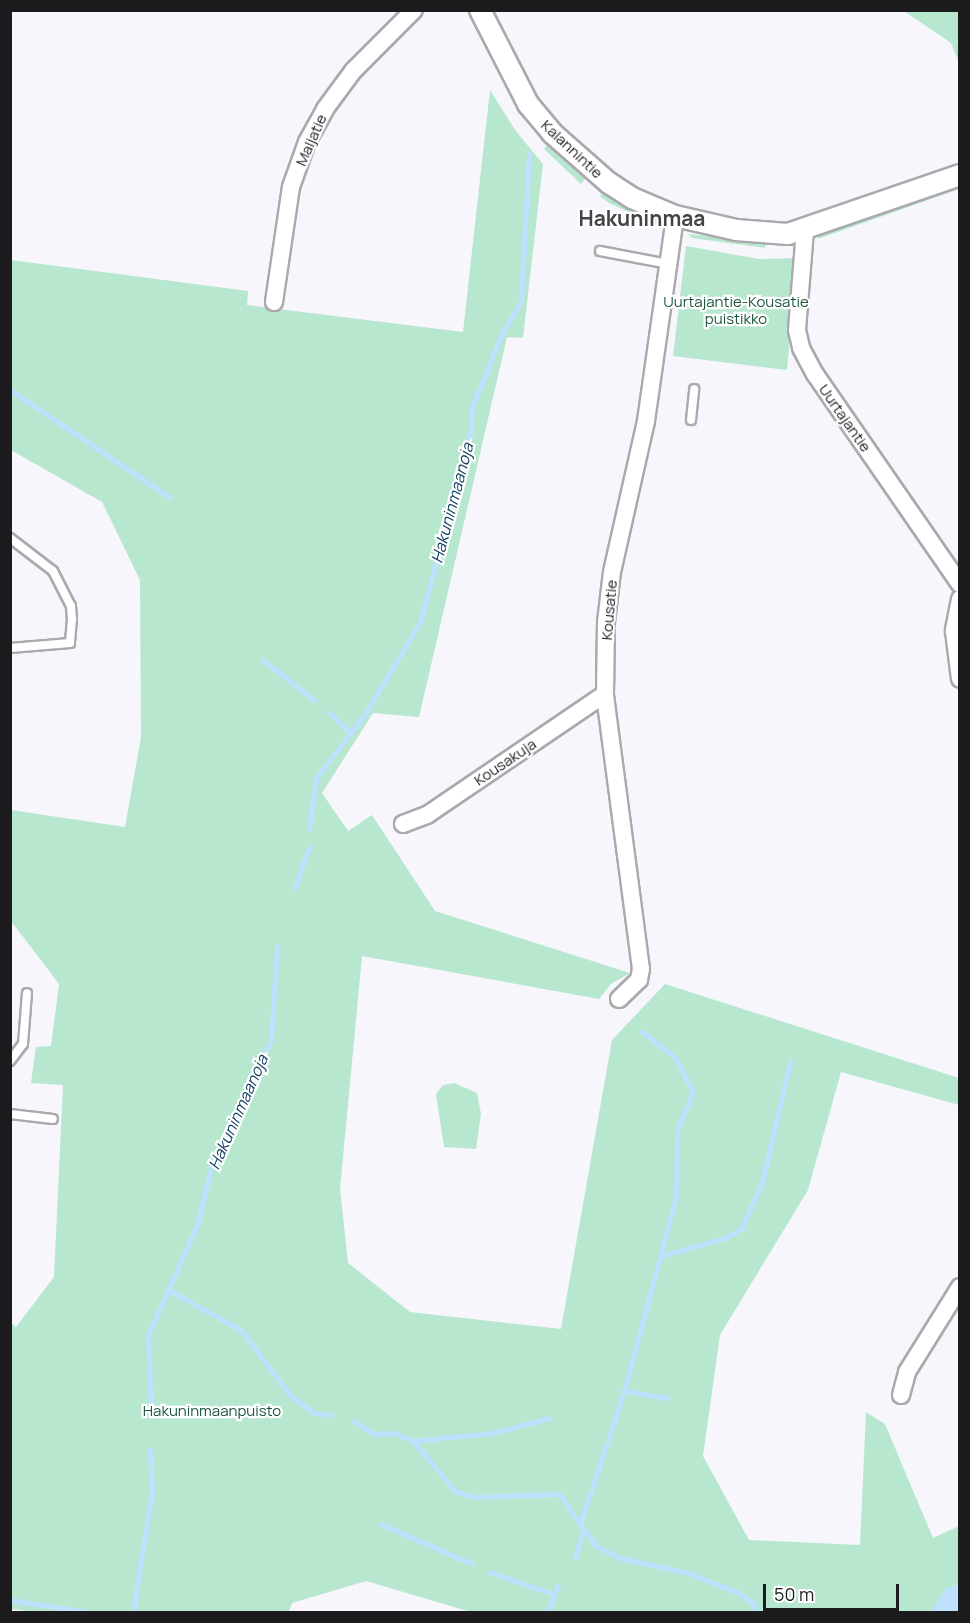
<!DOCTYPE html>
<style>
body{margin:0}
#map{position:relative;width:970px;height:1623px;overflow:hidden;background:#f6f6fc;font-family:Manrope,sans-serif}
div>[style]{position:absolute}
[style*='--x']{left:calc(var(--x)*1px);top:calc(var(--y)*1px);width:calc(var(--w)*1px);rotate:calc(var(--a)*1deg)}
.green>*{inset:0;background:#b7e7ce}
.water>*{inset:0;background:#bde1fe}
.stream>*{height:5px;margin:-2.5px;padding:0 2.5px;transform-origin:2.5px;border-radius:2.5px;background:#bde1fe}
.roads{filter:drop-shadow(2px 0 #a9a9ae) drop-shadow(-2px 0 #a9a9ae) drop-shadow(0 2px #a9a9ae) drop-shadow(0 -2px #a9a9ae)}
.service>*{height:8px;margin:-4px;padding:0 4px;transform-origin:4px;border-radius:4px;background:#fff}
.minor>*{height:16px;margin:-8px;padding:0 8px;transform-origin:8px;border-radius:8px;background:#fff}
.tertiary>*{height:20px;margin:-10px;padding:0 10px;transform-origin:10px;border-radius:10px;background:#fff}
span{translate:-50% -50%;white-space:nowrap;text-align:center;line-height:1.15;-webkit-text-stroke:4.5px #fff;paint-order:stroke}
.street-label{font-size:15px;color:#1b1b1d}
.park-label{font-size:15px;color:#1b553d}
.water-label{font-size:16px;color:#11405f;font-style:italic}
.district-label{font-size:21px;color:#434348;font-weight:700}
.frame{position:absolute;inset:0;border:12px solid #1b1b1d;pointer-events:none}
.scale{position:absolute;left:763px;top:1584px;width:136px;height:27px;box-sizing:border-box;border:3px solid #1b1b1d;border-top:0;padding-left:8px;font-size:18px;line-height:21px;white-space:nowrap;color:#1b1b1d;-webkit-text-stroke:4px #fff;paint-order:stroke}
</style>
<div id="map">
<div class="green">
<div style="clip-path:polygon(904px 11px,959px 11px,959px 63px,951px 43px)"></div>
<div style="clip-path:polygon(490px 90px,515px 130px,543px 164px,523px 338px,507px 337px,419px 717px,373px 713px,322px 793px,348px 831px,372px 815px,435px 911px,630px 973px,611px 984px,599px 999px,362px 956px,340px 1189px,348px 1263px,410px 1312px,561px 1329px,612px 1040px,665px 984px,959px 1078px,959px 1105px,841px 1072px,808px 1190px,720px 1335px,703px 1456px,749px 1540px,860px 1545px,866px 1412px,885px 1424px,933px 1538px,959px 1526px,959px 1612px,471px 1612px,366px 1581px,292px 1603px,289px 1612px,36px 1612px,11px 1609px,11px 1323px,16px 1327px,54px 1277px,63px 1085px,31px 1083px,36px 1047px,51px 1046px,59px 984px,11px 921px,11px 810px,125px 827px,141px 737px,140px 580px,102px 502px,11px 450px,11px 260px,248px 291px,247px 305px,463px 332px)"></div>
<div style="clip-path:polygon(547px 145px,585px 179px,581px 184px,544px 149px)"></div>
<div style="clip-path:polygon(959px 182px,959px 189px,818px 239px,820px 233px)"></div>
<div style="clip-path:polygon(603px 191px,657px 218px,663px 228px,609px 203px,600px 196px)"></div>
<div style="clip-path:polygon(688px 234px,765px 242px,765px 248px,692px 238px)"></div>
<div style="clip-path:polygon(686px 246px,759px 259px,797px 258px,787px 370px,673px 356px)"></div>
<div style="clip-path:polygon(454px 1083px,477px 1093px,481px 1114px,476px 1149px,444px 1147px,436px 1094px,443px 1085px)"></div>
</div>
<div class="water">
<div style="clip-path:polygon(959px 1584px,959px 1612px,931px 1612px,946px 1588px)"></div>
</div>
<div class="stream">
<div style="--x:10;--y:390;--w:192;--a:33.9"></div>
<div style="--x:263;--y:660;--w:65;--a:38.1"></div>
<div style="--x:330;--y:713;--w:27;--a:45"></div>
<div style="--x:309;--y:829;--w:51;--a:-82.2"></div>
<div style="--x:316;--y:778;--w:81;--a:-52.6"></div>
<div style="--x:365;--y:714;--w:107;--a:-59.1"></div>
<div style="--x:420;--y:622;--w:198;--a:-75"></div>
<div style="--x:471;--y:431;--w:24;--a:-88"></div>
<div style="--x:472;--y:407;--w:80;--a:-67.9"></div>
<div style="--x:502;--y:333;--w:37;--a:-59"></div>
<div style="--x:521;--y:301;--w:147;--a:-86.9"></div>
<div style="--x:295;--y:888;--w:43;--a:-71.1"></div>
<div style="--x:660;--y:1256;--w:67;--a:-15.5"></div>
<div style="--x:725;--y:1238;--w:18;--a:-29"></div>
<div style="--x:741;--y:1229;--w:51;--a:-65.5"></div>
<div style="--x:762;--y:1183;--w:124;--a:-77"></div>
<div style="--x:170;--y:1291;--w:81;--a:28.8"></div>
<div style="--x:241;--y:1330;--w:81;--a:53"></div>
<div style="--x:290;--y:1395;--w:30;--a:37"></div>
<div style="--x:314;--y:1413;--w:17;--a:7"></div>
<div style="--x:624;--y:1391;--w:44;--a:9.2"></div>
<div style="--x:151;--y:1412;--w:77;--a:-92.2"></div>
<div style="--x:148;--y:1335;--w:120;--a:-66"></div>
<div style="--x:197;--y:1225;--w:59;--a:-76.2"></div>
<div style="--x:211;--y:1168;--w:141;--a:-64.9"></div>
<div style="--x:271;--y:1040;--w:94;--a:-86.3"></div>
<div style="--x:354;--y:1421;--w:24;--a:33"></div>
<div style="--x:374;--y:1434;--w:21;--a:-3"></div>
<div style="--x:395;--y:1433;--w:20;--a:24"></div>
<div style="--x:413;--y:1441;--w:65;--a:50"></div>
<div style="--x:455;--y:1491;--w:19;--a:18"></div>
<div style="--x:473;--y:1497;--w:86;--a:-2"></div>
<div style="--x:559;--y:1494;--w:64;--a:54.6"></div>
<div style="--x:596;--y:1546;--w:27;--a:27"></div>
<div style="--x:620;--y:1558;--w:70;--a:12.4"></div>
<div style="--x:688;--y:1573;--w:53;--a:21.2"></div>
<div style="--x:737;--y:1592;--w:19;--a:35"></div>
<div style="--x:753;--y:1603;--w:10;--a:61"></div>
<div style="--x:413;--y:1441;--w:80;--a:-5.7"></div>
<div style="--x:493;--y:1433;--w:58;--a:-15"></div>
<div style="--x:381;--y:1524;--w:99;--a:23.7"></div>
<div style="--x:580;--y:1524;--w:140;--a:-71.7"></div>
<div style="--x:624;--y:1391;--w:201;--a:-75"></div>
<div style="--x:676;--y:1197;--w:67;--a:-89.1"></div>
<div style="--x:677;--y:1130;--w:41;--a:-67.2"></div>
<div style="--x:693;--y:1092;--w:38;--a:-117"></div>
<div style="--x:676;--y:1058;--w:44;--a:-142.4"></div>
<div style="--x:575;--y:1558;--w:29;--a:-74"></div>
<div style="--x:489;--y:1572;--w:68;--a:19"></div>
<div style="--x:10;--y:1600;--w:78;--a:8.9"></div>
<div style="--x:133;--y:1612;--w:122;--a:-81.1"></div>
<div style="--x:152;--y:1491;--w:41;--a:-92.8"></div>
<div style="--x:547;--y:1612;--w:29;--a:-68"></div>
</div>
<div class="roads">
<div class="service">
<div style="--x:600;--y:251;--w:69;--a:10.8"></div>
<div style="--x:691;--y:420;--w:31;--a:-84"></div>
<div style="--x:10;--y:538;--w:54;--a:37.5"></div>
<div style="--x:53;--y:571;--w:39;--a:63"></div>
<div style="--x:71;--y:606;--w:13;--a:86"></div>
<div style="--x:72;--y:619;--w:24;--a:95"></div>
<div style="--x:70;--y:643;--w:60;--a:175.2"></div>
<div style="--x:10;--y:1061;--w:21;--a:-53"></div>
<div style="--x:23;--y:1044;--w:51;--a:-85.5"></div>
<div style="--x:10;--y:1114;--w:43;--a:6.6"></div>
</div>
<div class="minor">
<div style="--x:805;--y:230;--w:100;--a:94.6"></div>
<div style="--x:797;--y:330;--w:18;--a:77"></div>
<div style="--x:801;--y:348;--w:30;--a:62"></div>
<div style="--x:815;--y:374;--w:255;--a:55.4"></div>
<div style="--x:274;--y:302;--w:116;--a:-81.6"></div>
<div style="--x:291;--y:187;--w:48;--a:-70.4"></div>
<div style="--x:307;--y:142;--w:38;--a:-61"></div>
<div style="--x:325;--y:109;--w:47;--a:-53.6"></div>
<div style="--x:353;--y:71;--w:86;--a:-45"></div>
<div style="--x:960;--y:599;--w:33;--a:101"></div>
<div style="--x:954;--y:631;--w:48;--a:82.9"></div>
<div style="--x:403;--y:824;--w:26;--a:-21"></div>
<div style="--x:427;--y:815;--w:215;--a:-34.2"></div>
<div style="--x:619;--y:999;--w:28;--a:-44"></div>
<div style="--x:639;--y:980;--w:11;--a:-80"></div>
<div style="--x:641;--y:969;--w:277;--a:-97.5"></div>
<div style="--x:605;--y:694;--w:72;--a:-89.2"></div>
<div style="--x:606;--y:622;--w:50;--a:-83.2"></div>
<div style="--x:612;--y:572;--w:155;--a:-77.3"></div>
<div style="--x:646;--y:421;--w:207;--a:-81.9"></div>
<div style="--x:901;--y:1395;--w:24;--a:-75"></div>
<div style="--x:907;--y:1372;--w:100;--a:-58.1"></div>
</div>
<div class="tertiary">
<div style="--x:480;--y:10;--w:106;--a:62.9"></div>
<div style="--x:528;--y:104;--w:38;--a:50"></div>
<div style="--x:552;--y:133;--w:76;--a:41.3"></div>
<div style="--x:609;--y:183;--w:27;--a:33"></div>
<div style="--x:632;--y:198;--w:47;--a:22.7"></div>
<div style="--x:675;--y:216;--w:63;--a:12.9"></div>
<div style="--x:736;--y:230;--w:52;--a:4.4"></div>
<div style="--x:788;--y:234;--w:182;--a:-18.9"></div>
</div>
</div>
<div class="street-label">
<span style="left:311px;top:140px;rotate:-66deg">Maljatie</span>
<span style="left:572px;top:149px;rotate:43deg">Kalannintie</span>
<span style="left:845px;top:418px;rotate:55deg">Uurtajantie</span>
<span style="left:609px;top:610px;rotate:-85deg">Kousatie</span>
<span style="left:505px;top:762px;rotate:-34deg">Kousakuja</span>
</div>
<div class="park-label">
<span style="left:736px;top:310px">Uurtajantie-Kousatie<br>puistikko</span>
<span style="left:212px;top:1411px">Hakuninmaanpuisto</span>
</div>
<div class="water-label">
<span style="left:452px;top:503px;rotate:-75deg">Hakuninmaanoja</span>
<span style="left:238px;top:1112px;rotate:-66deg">Hakuninmaanoja</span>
</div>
<div class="district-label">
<span style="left:642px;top:218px">Hakuninmaa</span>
</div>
<div class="frame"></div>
<div class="scale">50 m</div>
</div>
